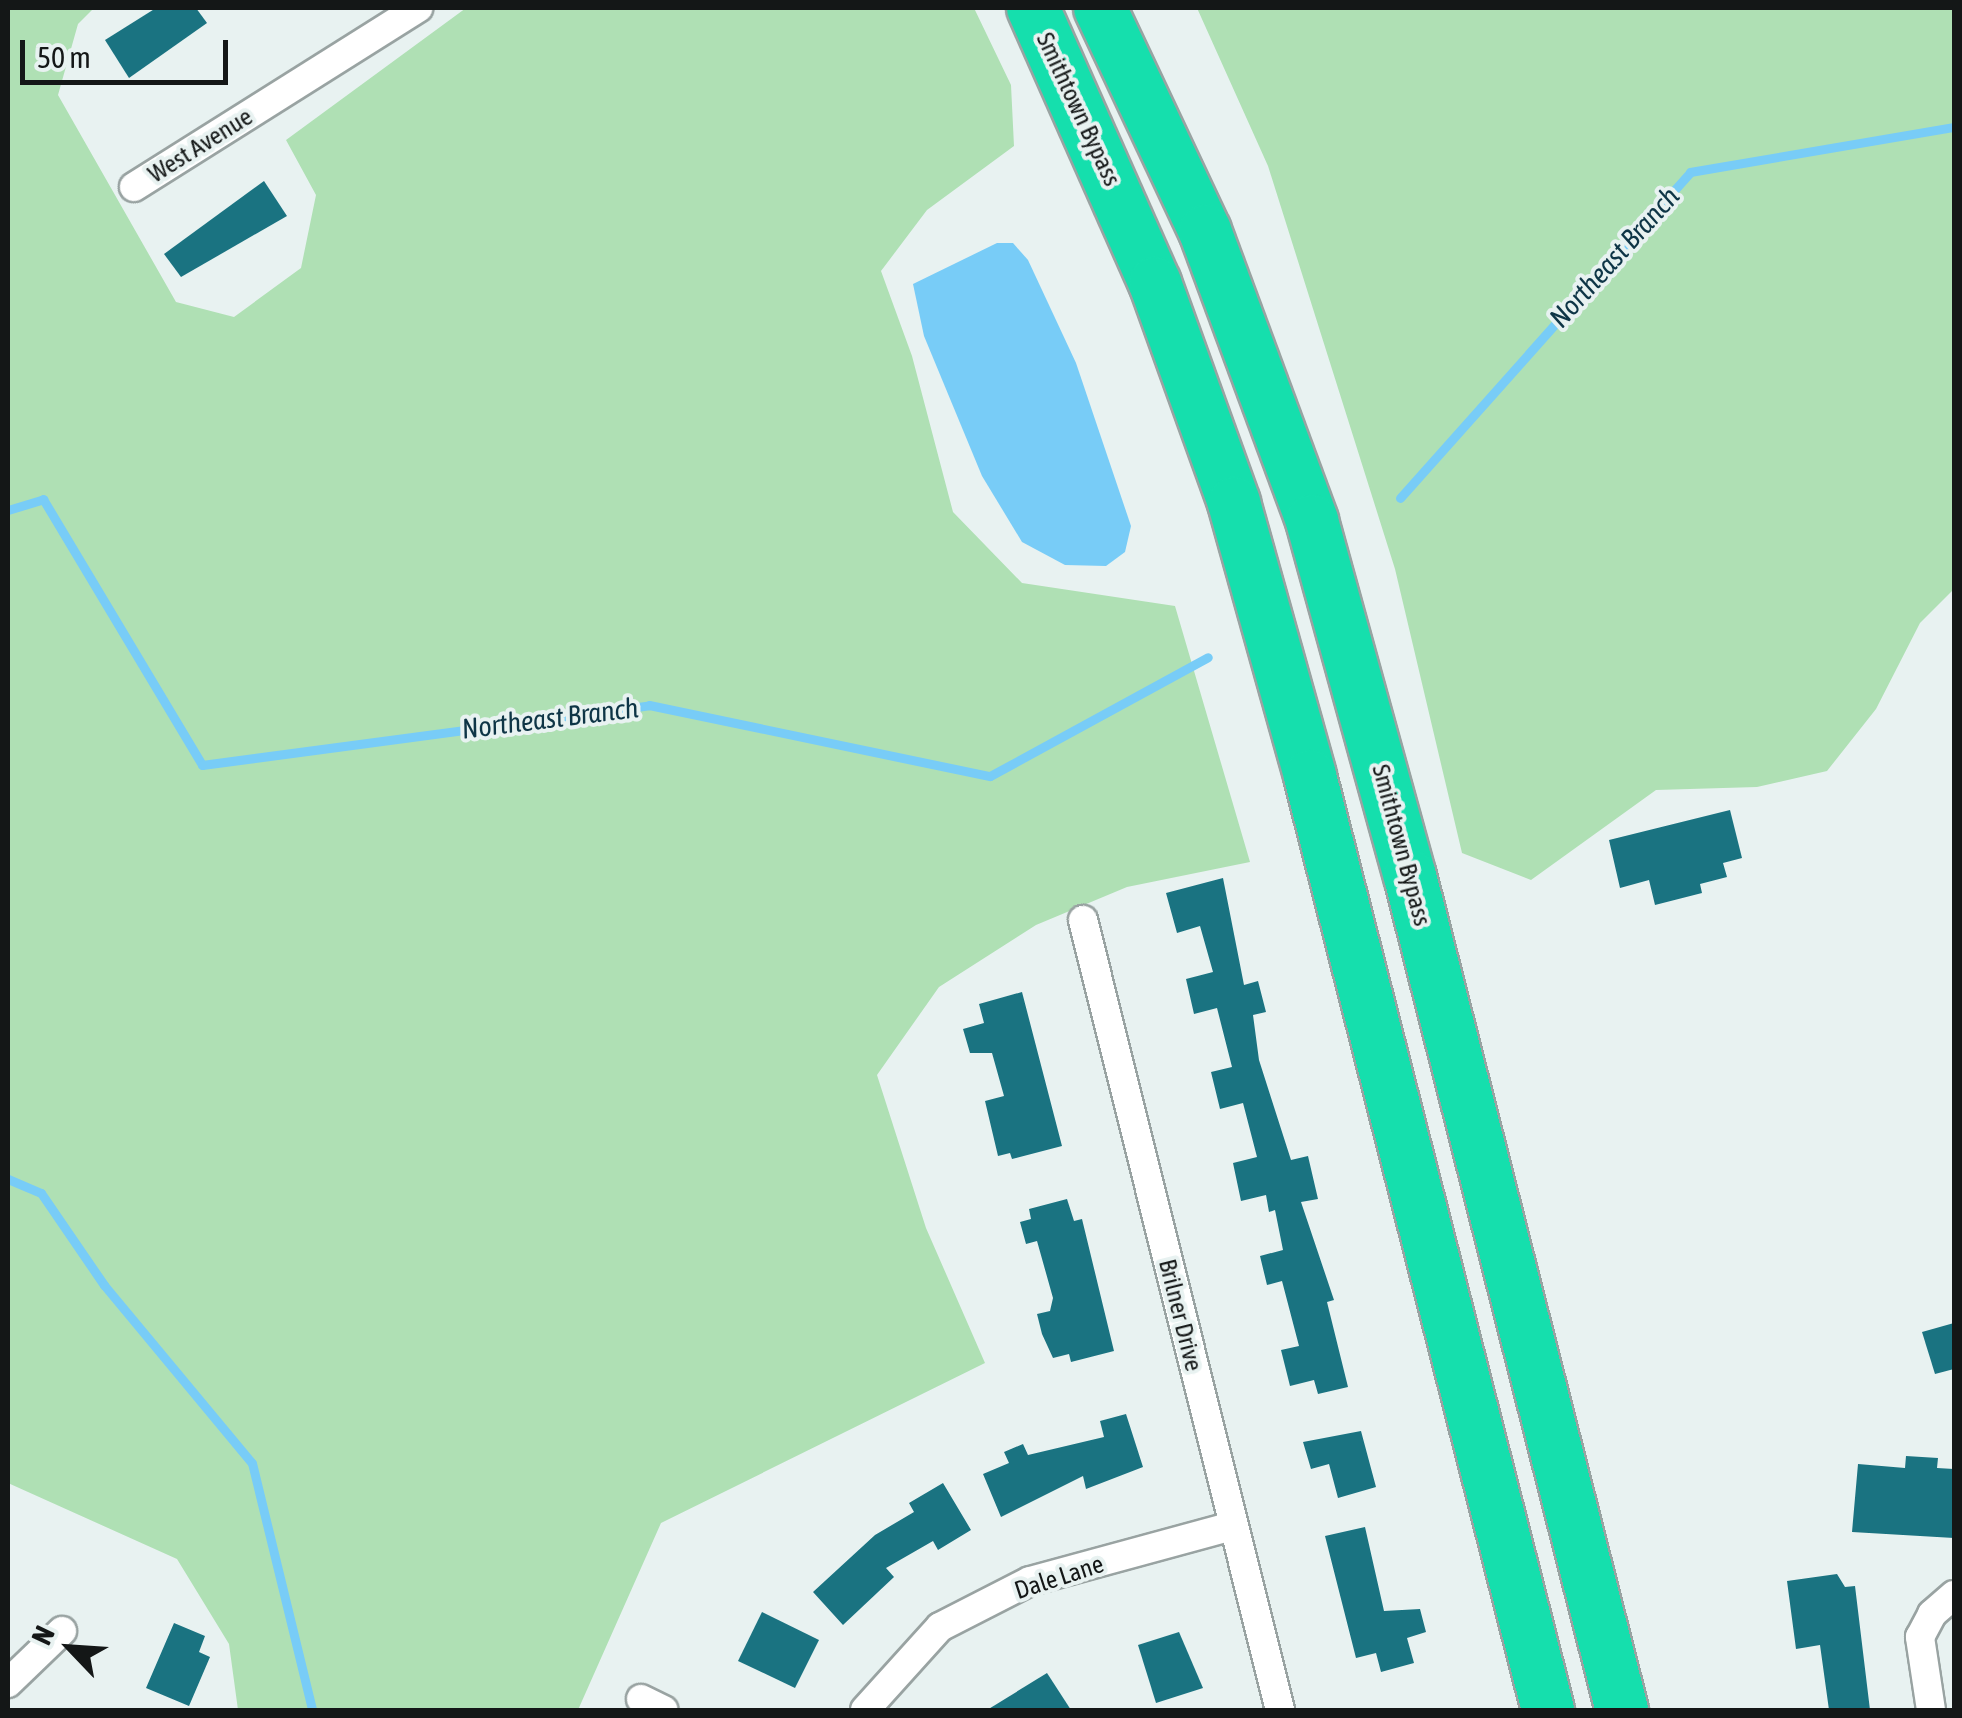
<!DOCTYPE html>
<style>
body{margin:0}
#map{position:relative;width:1962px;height:1718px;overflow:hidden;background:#e8f2f1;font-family:"Asap Condensed",sans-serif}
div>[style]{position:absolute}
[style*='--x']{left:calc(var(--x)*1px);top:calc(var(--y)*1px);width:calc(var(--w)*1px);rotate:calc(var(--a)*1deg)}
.green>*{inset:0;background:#afe0b4}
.water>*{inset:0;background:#78ccf7}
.stream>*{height:9px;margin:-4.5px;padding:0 4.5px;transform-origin:4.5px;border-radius:4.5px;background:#78ccf7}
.building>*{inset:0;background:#1a7381}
.roads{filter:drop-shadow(2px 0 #99a3a2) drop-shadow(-2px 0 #99a3a2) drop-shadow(0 2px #99a3a2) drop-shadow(0 -2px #99a3a2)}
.street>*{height:28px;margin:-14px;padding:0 14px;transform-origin:14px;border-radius:14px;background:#fff}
.highway>*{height:52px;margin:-26px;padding:0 26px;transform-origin:26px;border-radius:26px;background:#15dfad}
span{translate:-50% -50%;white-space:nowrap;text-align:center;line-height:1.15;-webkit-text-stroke:8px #e8f2f1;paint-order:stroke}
.street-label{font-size:25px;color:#141717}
.water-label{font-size:28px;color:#0e3546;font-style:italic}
.frame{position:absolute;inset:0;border:10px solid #141717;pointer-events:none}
.north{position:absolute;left:20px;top:1598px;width:100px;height:100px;-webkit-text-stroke:8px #e8f2f1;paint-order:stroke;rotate:295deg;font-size:28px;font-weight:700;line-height:40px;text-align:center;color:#141717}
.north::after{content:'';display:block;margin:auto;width:35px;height:45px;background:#141717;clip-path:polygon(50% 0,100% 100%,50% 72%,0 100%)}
.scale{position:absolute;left:20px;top:40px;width:208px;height:45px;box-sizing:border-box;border:5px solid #141717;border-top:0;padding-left:12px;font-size:30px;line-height:35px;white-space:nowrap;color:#141717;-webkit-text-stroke:8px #e8f2f1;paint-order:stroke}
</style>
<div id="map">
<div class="green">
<div style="clip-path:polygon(8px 8px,94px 8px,78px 24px,58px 95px,176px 302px,234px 317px,301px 268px,316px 195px,286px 140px,466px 8px,974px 8px,1011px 85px,1014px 146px,927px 210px,881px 271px,912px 356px,953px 512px,1022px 583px,1175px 606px,1250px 862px,1127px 887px,1036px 925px,939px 987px,877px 1075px,926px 1228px,985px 1363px,661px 1523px,578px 1710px,238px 1710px,229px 1644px,177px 1559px,8px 1483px)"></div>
<div style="clip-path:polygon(1197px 8px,1954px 8px,1954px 589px,1920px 623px,1876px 709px,1827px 771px,1757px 787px,1656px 790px,1531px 880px,1462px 853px,1395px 569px,1268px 166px)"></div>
</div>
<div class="water">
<div style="clip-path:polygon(997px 243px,1013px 243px,1028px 260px,1076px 363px,1131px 526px,1125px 552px,1106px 566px,1065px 565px,1022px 542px,982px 476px,924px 336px,913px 284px)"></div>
</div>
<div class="stream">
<div style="--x:1400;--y:498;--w:436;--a:-48.3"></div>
<div style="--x:1690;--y:172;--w:268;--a:-9.7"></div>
<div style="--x:8;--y:510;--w:37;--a:-17"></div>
<div style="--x:43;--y:499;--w:310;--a:59.1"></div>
<div style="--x:202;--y:765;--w:451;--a:-7.6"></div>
<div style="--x:649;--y:705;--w:348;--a:11.8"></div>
<div style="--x:990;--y:776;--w:248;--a:-28.6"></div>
<div style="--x:8;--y:1179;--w:36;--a:23"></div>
<div style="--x:41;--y:1193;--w:112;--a:55.6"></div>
<div style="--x:104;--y:1285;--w:231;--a:50.3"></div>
<div style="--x:252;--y:1463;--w:254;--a:76.3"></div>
</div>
<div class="building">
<div style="clip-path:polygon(156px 8px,196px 8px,207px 23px,129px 78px,105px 40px)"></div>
<div style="clip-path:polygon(264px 181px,287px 216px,181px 277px,164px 254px)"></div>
<div style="clip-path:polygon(1730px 810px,1742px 858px,1723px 863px,1727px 877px,1700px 884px,1702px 893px,1655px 905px,1649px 880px,1620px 888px,1609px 840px)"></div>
<div style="clip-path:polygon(1223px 878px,1244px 985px,1258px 981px,1266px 1012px,1253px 1015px,1259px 1060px,1291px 1160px,1308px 1156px,1318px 1199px,1301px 1202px,1334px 1300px,1327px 1302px,1348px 1387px,1318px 1394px,1314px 1380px,1290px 1386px,1281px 1350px,1299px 1346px,1282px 1281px,1267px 1285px,1260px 1256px,1283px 1250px,1275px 1210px,1269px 1212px,1266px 1195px,1241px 1201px,1233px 1163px,1257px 1157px,1243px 1103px,1220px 1109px,1211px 1072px,1232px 1067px,1217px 1008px,1194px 1014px,1186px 979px,1213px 972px,1200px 926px,1177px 933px,1166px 893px)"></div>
<div style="clip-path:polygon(1022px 992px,1062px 1146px,1012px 1159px,1010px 1153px,998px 1156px,985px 1101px,1004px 1096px,992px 1053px,970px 1053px,963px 1029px,984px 1023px,979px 1004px)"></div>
<div style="clip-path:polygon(1067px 1199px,1074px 1221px,1082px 1219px,1114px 1351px,1071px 1362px,1069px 1354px,1053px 1358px,1042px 1334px,1037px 1314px,1050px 1311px,1053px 1298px,1037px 1241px,1026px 1244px,1020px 1222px,1031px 1219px,1029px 1209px)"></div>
<div style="clip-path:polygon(1954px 1323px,1954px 1369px,1935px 1374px,1922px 1332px)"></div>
<div style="clip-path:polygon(1126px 1414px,1143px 1467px,1086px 1489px,1083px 1476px,1001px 1517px,983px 1474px,1009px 1463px,1004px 1452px,1023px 1444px,1028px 1455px,1104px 1437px,1100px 1421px)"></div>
<div style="clip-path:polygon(1361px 1431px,1376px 1487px,1338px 1498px,1329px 1464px,1311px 1469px,1303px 1442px)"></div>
<div style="clip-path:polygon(1906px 1456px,1938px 1458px,1937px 1468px,1954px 1469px,1954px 1538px,1852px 1532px,1858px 1464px,1905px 1468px)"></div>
<div style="clip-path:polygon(943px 1483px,971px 1530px,938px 1550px,933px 1541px,886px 1568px,894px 1577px,843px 1625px,813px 1592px,875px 1535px,914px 1512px,909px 1503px)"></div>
<div style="clip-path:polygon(1365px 1527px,1384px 1611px,1420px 1609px,1426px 1632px,1407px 1638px,1414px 1663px,1381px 1672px,1376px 1653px,1356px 1658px,1325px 1536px)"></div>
<div style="clip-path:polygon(1837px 1574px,1845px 1587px,1855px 1586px,1870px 1710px,1829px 1710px,1820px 1645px,1796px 1649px,1787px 1581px)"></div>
<div style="clip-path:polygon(762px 1612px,819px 1640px,795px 1688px,738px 1661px)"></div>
<div style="clip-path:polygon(174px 1623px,205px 1636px,199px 1652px,210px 1657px,189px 1706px,146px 1688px)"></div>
<div style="clip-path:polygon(1179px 1632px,1203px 1688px,1156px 1703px,1138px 1645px)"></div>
<div style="clip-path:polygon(1047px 1673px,1071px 1710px,987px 1710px)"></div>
</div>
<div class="roads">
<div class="street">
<div style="--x:134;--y:187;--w:336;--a:-32.2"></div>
<div style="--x:1083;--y:920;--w:814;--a:76"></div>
<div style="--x:8;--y:1683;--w:75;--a:-43.9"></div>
<div style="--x:641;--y:1699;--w:25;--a:26"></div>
<div style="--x:865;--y:1710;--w:112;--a:-47.9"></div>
<div style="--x:940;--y:1627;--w:101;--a:-27.1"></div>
<div style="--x:1030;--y:1581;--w:210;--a:-15.2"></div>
<div style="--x:1931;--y:1710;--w:74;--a:-98.6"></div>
<div style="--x:1920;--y:1637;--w:26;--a:-62"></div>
<div style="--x:1932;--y:1614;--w:29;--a:-41"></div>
</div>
<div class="highway">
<div style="--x:1033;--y:8;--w:301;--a:66.1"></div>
<div style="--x:1155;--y:283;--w:234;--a:70.2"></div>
<div style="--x:1234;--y:503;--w:283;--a:74.4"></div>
<div style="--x:1310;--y:776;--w:964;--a:75.7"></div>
<div style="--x:1100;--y:8;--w:246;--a:64.8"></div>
<div style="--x:1205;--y:231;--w:309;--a:69.7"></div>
<div style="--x:1312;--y:521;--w:368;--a:74.6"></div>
<div style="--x:1410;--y:876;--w:861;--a:75.74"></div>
</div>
</div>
<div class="street-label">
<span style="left:1079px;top:109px;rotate:65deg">Smithtown Bypass</span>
<span style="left:200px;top:145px;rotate:-32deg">West Avenue</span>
<span style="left:1402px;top:845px;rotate:75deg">Smithtown Bypass</span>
<span style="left:1181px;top:1315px;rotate:76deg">Brilner Drive</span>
<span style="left:1059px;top:1577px;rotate:-18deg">Dale Lane</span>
</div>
<div class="water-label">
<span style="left:1614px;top:257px;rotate:-48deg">Northeast Branch</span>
<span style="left:550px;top:718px;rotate:-7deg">Northeast Branch</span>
</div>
<div class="frame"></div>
<div class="north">N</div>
<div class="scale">50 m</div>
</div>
